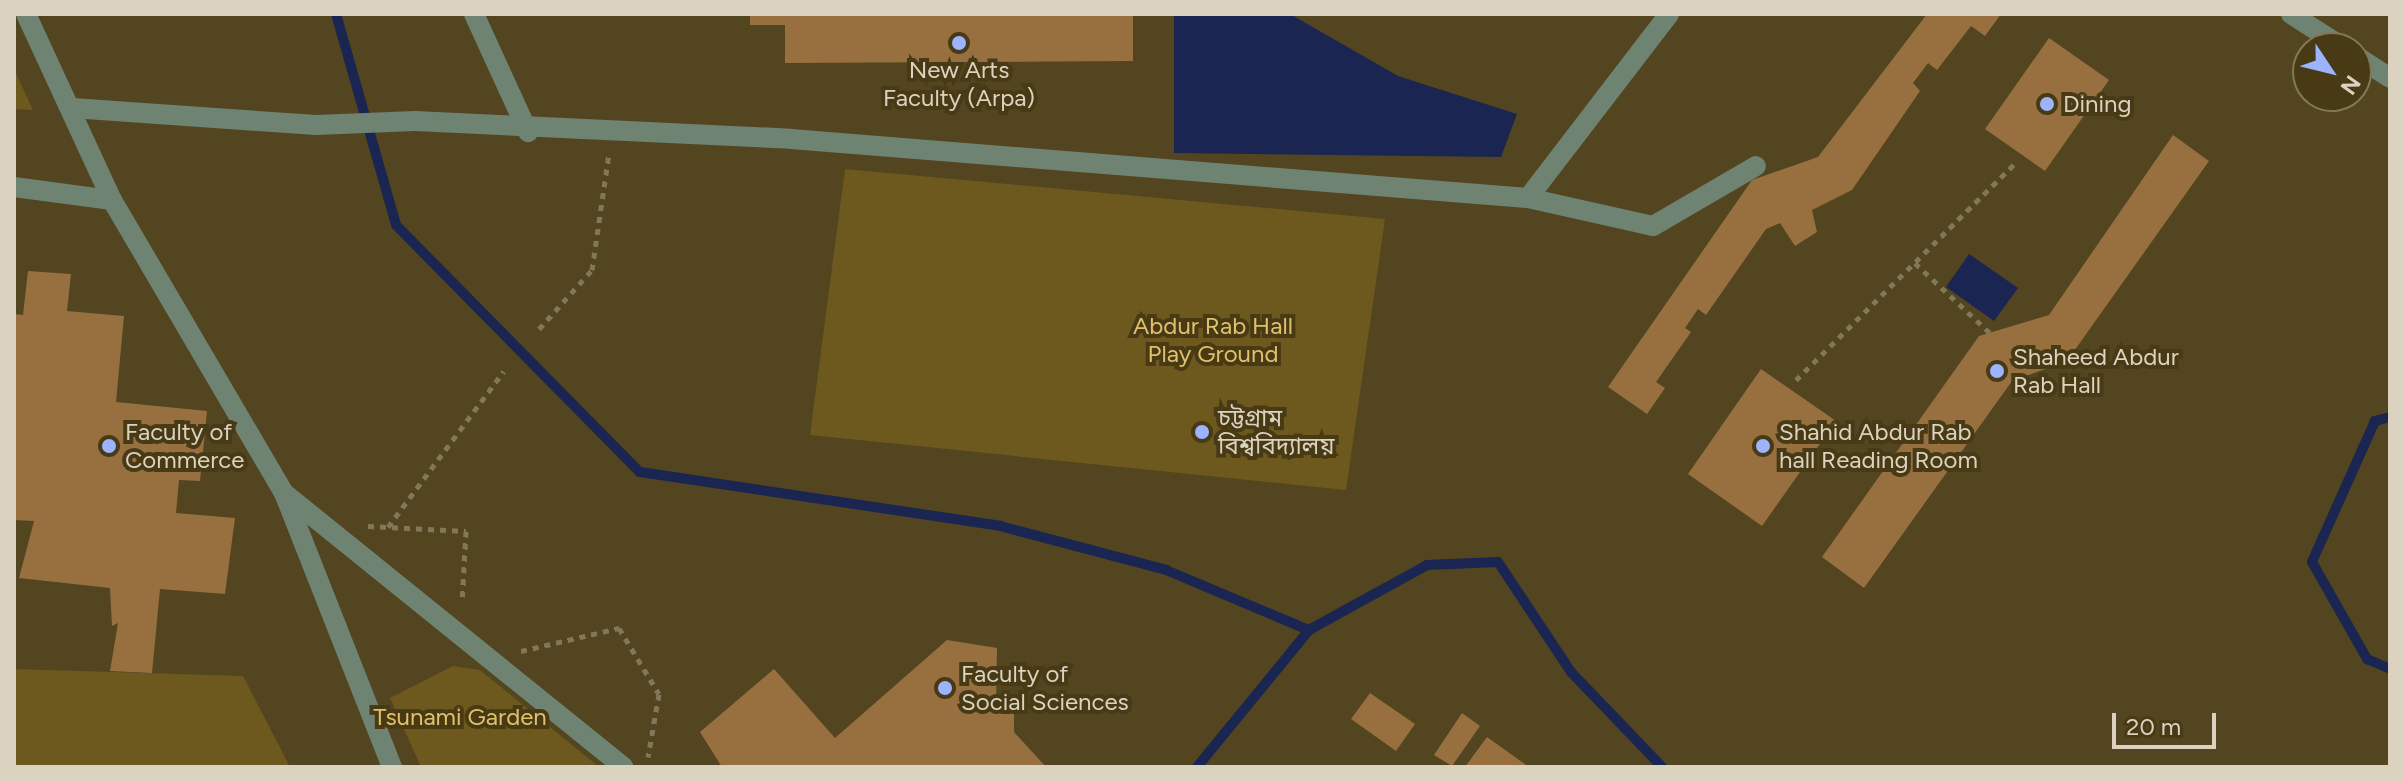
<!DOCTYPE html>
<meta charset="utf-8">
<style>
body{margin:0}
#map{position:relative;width:2404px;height:781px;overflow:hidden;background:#524520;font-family:Figtree,"Noto Sans Bengali",sans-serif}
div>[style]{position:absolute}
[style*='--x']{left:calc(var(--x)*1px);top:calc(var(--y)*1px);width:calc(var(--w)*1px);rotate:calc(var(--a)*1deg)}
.green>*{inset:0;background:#6d591e}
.water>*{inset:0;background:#1a2551}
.stream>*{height:10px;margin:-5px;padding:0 5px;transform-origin:5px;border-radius:5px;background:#1a2551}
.building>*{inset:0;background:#987040}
.path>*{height:5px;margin-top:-2.5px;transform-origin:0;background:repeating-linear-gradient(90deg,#827758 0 6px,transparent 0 12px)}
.minor>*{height:20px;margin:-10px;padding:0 10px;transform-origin:10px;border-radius:10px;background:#6e8372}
.dots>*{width:22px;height:22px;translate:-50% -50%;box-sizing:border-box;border:4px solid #473a15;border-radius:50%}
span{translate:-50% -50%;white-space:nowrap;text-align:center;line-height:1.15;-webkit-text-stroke:8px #473a15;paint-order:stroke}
.poi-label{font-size:24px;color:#dbd3bf}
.left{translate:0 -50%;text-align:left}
.park-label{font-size:24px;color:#e0c16b}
.frame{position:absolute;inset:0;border:16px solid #dbd3bf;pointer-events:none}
.north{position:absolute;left:2292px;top:32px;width:80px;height:80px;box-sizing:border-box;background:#473a15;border:2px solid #827759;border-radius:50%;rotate:125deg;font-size:22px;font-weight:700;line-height:32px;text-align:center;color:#dbd3bf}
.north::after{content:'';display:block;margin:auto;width:28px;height:36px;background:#9cb4fd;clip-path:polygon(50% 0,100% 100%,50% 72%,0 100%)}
.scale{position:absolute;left:2112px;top:713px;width:104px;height:36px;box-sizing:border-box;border:4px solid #dbd3bf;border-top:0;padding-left:10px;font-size:24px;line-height:28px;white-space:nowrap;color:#dbd3bf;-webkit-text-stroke:6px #473a15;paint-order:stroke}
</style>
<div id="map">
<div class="green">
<div style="clip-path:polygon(14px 69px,33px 110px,14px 109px)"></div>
<div style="clip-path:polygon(845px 169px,1385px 219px,1346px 490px,810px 435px)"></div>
<div style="clip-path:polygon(453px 666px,480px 670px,599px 767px,421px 767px,390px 698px)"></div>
<div style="clip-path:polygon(14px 669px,243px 676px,290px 767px,14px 767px)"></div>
</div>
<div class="water">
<div style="clip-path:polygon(1174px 14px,1290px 14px,1398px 76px,1517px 114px,1501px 157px,1174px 153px)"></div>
<div style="clip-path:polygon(1969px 254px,2018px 288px,1994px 321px,1946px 287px)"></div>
</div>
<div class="stream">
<div style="--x:336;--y:14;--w:219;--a:74.1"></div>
<div style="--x:396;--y:225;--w:347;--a:45.4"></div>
<div style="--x:640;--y:472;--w:364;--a:8.5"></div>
<div style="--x:1000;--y:526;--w:172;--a:14.8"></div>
<div style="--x:1166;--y:570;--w:155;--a:22.8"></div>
<div style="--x:1309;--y:630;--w:135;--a:-28.8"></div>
<div style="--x:1427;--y:565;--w:71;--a:-2.4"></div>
<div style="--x:1498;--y:562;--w:132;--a:56.4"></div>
<div style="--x:1571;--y:672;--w:132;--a:46.2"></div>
<div style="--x:2390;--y:417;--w:16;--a:165"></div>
<div style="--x:2375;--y:421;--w:154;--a:114.1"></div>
<div style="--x:2312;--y:562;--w:112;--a:60.4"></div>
<div style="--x:2367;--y:659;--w:25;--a:23"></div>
<div style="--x:1197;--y:767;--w:177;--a:-50.7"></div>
</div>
<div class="building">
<div style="clip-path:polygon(750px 14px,1133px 14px,1133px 61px,785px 63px,785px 25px,750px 25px)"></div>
<div style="clip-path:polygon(1927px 14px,2001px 14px,1985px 36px,1971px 26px,1937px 70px,1928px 63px,1913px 83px,1920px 91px,1852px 190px,1812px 210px,1817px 232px,1795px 246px,1780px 223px,1766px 229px,1706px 315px,1698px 309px,1685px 328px,1691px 332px,1656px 382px,1665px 388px,1647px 414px,1608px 387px,1752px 180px,1818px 157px)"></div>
<div style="clip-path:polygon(2049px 38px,2109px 80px,2045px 171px,1985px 129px)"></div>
<div style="clip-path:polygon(2173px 135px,2209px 161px,2067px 361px,2012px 381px,1864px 588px,1822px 557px,1979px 336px,2049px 315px)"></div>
<div style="clip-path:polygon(28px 271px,71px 274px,67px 311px,124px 316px,116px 402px,207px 411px,200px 481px,179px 480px,176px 513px,235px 518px,225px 594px,160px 589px,152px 673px,110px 671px,118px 623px,112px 626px,110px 588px,19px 578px,34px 521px,14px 520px,14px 314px,23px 315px)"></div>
<div style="clip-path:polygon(1761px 369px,1836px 421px,1762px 526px,1688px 474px)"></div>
<div style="clip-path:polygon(947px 640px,997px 648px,996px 707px,1014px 706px,1014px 732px,1046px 767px,722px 767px,700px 732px,774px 669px,835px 738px)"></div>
<div style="clip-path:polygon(1370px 693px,1415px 724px,1396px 751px,1351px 719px)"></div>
<div style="clip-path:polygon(1462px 713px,1480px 726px,1452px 766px,1434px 755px)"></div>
<div style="clip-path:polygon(1487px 737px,1529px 767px,1465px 767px)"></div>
</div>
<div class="path">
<div style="--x:1915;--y:263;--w:103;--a:43"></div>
<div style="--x:539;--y:329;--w:79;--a:-48.1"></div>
<div style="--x:592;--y:270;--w:117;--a:-81.7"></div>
<div style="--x:1796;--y:380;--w:310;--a:-44.7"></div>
<div style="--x:368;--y:526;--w:98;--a:2.9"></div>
<div style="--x:466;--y:531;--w:71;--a:93.2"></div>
<div style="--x:388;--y:527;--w:194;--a:-53.4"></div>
<div style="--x:521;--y:651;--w:101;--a:-13.2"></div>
<div style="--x:619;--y:628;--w:77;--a:58.8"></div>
<div style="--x:659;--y:694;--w:64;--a:99.9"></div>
</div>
<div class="minor">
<div style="--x:26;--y:14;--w:205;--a:65.2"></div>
<div style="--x:112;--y:200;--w:340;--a:59.6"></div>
<div style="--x:284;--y:493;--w:295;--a:68.5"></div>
<div style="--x:474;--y:14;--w:130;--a:65.4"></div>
<div style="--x:2291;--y:14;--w:63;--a:32.7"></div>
<div style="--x:2356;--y:56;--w:40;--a:32.9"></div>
<div style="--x:72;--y:108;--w:245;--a:4"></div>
<div style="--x:316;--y:125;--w:99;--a:-2.3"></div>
<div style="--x:415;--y:121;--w:376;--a:2.7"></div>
<div style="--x:791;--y:139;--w:739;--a:4.58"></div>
<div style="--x:1528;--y:198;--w:232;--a:-52.5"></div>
<div style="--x:14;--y:187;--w:99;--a:7.6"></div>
<div style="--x:1528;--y:198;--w:128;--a:12.6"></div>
<div style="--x:1653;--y:226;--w:119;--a:-30.2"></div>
<div style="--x:284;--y:493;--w:436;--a:38.9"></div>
</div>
<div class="dots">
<div style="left:959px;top:43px;background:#9cb4fd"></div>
<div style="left:2047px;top:104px;background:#9cb4fd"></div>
<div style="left:1997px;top:371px;background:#9cb4fd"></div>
<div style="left:1202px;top:432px;background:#9cb4fd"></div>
<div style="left:109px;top:446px;background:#9cb4fd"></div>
<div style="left:1763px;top:446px;background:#9cb4fd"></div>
<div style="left:945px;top:688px;background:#9cb4fd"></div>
</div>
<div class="poi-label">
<span style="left:959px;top:84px">New Arts<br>Faculty (Arpa)</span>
<span class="left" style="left:2063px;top:104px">Dining</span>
<span class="left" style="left:2013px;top:371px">Shaheed Abdur<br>Rab Hall</span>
<span class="left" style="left:1218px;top:432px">চট্টগ্রাম<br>বিশ্ববিদ্যালয়</span>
<span class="left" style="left:125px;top:446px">Faculty of<br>Commerce</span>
<span class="left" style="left:1779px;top:446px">Shahid Abdur Rab<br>hall Reading Room</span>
<span class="left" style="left:961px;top:688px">Faculty of<br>Social Sciences</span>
</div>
<div class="park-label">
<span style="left:1213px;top:340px">Abdur Rab Hall<br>Play Ground</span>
<span style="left:460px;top:717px">Tsunami Garden</span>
</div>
<div class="frame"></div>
<div class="north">N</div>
<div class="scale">20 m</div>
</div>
